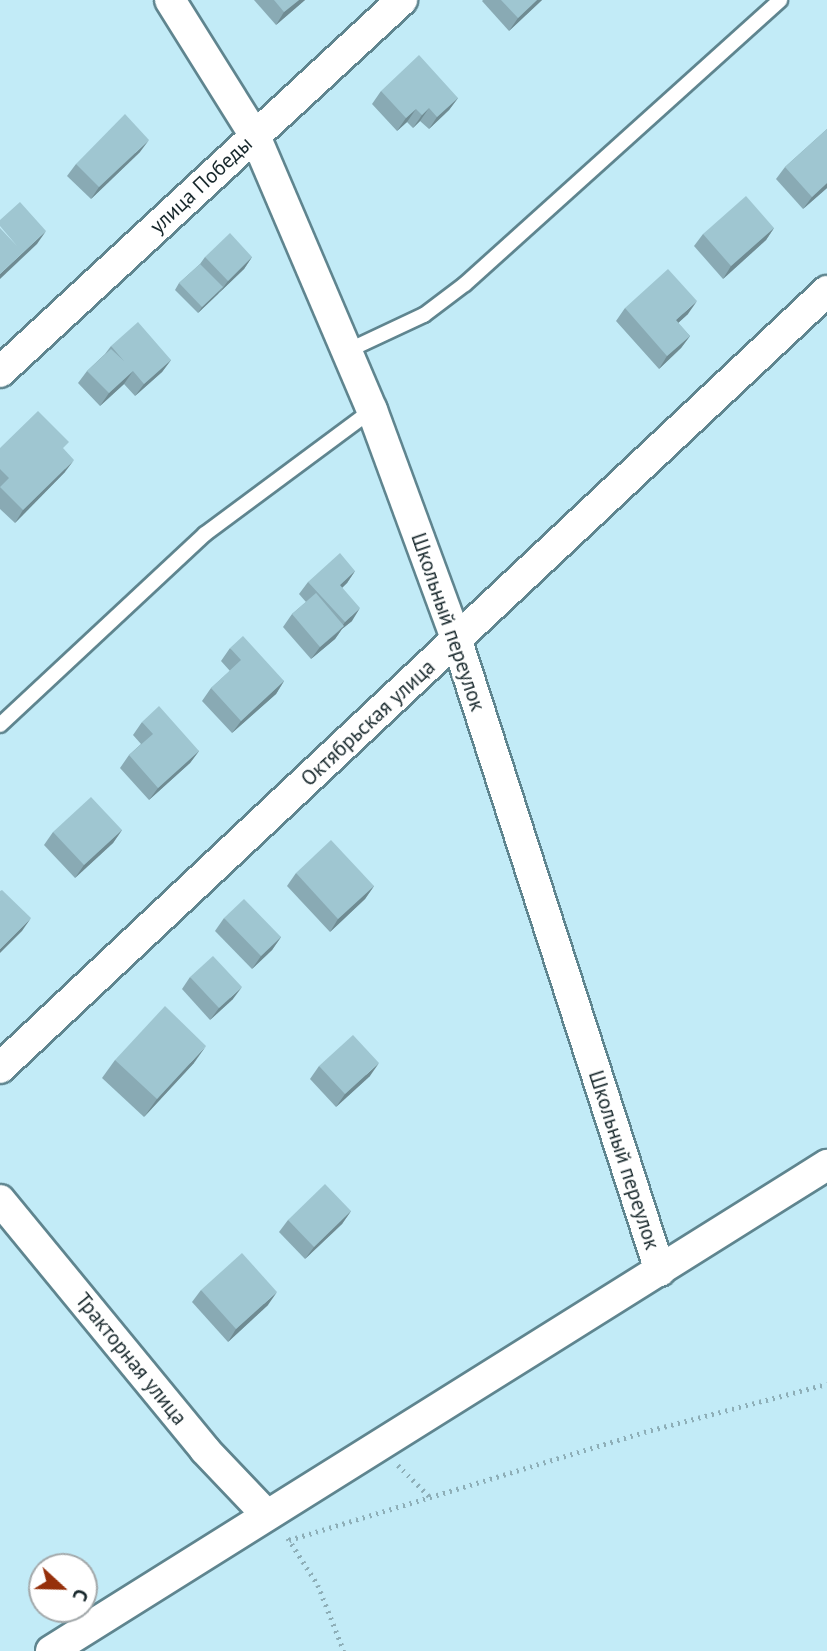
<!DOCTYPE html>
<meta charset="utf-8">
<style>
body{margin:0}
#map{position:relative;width:827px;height:1651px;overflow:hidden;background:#c2ebf7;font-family:"PT Sans",sans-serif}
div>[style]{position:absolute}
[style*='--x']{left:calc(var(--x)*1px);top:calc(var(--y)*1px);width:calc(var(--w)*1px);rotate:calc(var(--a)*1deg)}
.path>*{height:4.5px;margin-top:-2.25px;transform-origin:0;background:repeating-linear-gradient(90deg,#8daeb7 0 2px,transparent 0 7px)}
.roads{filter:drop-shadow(2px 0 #5f858f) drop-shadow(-2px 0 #5f858f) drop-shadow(0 2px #5f858f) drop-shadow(0 -2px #5f858f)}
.service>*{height:14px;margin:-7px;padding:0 7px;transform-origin:7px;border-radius:7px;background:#fff}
.minor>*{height:30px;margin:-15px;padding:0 15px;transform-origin:15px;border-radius:15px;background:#fff}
.wall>*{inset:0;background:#89aab4}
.shaded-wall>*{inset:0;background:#6f8b92}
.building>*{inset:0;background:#9fc6d1}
span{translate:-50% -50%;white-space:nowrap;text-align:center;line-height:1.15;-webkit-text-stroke:6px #fff;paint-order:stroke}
.street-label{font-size:21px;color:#18282c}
.north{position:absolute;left:28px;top:1553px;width:70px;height:70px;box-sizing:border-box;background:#fff;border:2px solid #a3a9ab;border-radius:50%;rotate:112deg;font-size:19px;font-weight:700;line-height:28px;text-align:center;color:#18282c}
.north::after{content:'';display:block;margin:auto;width:24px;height:32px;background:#96300b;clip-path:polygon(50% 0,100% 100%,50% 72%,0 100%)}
</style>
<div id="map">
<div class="path">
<div style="--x:398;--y:1465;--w:44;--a:45"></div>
<div style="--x:288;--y:1538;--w:56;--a:57.4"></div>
<div style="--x:318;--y:1585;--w:71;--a:68.5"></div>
<div style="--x:289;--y:1540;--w:371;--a:-16.9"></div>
<div style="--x:644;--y:1432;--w:189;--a:-14.7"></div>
</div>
<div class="roads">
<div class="service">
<div style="--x:347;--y:351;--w:85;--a:-25.1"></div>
<div style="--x:424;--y:315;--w:51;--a:-37.1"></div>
<div style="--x:465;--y:284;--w:424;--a:-42"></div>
<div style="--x:0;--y:725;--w:280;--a:-43"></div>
<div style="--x:205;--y:534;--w:208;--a:-36.6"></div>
</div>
<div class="minor">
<div style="--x:170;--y:0;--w:160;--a:58"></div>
<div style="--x:255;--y:136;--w:298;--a:66.9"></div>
<div style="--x:372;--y:410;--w:246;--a:69.8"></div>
<div style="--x:457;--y:641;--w:662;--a:72.14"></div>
<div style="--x:0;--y:372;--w:548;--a:-42.78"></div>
<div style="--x:0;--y:1068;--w:1135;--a:-43.21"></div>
<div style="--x:0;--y:1200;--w:323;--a:50.6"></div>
<div style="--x:205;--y:1450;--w:88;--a:46.4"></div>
<div style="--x:51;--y:1651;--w:916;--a:-32.06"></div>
</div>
</div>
<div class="wall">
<div style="clip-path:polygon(254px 0,305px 0,276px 25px)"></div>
<div style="clip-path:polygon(483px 0,542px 0,509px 31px,482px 1px)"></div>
<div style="clip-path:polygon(381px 91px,458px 98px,449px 110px,429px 129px,420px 121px,413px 128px,407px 122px,397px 131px,372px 104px)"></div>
<div style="clip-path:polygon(827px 129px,827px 188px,803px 209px,776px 179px,785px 167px)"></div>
<div style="clip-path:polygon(140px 152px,91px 199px,67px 176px,76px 164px)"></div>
<div style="clip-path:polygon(774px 228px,766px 240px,723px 279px,694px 246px,703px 234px)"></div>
<div style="clip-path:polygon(205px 257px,252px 257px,244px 269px,198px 313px,175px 290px,179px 283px,200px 264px)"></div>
<div style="clip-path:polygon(625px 308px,688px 314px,678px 323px,690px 336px,681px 348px,659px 369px,616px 321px)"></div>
<div style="clip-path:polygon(111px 346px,171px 360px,162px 372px,135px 396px,124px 384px,100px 406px,78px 383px,87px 371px,105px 354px)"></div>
<div style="clip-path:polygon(0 448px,64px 449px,65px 472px,15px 523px,0 509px)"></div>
<div style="clip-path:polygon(355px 571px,347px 583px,342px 588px,352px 621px,342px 629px,335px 639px,311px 659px,283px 627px,292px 614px,306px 602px,299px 594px,308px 582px)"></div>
<div style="clip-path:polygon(230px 648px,284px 681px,276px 694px,232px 733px,202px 701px,211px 688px,230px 671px,221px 661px)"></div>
<div style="clip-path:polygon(142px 722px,199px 751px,190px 763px,149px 800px,120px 768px,129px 755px,141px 744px,133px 735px)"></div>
<div style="clip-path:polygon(122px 830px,113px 843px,75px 878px,44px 845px,53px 832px)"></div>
<div style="clip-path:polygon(296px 873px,374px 886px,365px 899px,330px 932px,287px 886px)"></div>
<div style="clip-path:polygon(224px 918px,281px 937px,272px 950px,252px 969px,215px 931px)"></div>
<div style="clip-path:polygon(190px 977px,233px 999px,210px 1020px,182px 989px)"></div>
<div style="clip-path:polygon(115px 1060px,194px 1063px,144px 1117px,102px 1078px)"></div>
<div style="clip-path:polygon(319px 1066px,370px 1076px,336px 1107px,310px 1079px)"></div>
<div style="clip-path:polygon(351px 1211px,342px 1224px,305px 1259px,279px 1232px,288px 1220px)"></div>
<div style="clip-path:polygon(201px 1290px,268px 1305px,228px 1342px,192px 1302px)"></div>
</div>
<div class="shaded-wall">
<div style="clip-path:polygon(299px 0,305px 0,276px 25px,284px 12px)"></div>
<div style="clip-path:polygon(537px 0,542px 0,509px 31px,518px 18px)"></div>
<div style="clip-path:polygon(458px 98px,449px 110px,429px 129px,437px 117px)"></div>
<div style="clip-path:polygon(429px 108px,420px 121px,413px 128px,422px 115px)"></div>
<div style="clip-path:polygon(416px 109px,407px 122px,397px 131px,406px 118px)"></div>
<div style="clip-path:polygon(149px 140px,140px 152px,91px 199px,99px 187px)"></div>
<div style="clip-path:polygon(827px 183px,827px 188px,803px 209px,812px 197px)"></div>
<div style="clip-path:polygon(774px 228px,766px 240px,723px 279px,731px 266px)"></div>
<div style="clip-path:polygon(46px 231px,37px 244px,0 279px,0 274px)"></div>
<div style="clip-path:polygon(252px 257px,244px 269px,219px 293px,228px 281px)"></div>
<div style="clip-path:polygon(223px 287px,218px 294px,198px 313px,202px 307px)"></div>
<div style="clip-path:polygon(697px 301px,688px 314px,667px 333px,676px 320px)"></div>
<div style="clip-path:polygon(690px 336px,681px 348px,659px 369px,667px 356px)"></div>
<div style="clip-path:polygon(171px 360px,162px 372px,135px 396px,144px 384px)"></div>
<div style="clip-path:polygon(133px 371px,124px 384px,100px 406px,109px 393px)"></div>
<div style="clip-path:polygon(74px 460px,65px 472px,15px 523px,23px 510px)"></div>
<div style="clip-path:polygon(355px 571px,347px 583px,331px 598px,340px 585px)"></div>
<div style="clip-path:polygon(360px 608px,352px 621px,342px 629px,335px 639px,311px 659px,320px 647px,339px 631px,345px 622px)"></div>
<div style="clip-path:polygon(284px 681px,276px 694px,232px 733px,241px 721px)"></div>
<div style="clip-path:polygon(199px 751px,190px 763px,149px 800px,158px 788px)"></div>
<div style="clip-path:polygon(122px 830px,113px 843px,75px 878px,84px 865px)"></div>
<div style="clip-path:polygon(374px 886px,365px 899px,330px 932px,338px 919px)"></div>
<div style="clip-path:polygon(31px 918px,22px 931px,0 953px,0 949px)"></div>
<div style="clip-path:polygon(281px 937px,272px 950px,252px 969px,261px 956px)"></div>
<div style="clip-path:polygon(242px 987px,233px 999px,210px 1020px,219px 1008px)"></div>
<div style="clip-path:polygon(206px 1046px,194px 1063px,144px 1117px,157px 1099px)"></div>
<div style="clip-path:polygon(379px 1063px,370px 1076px,336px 1107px,345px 1094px)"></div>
<div style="clip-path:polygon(351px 1211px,342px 1224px,305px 1259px,314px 1247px)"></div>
<div style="clip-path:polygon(277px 1292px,268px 1305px,228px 1342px,236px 1329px)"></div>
</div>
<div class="building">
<div style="clip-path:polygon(274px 0,299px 0,284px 12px)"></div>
<div style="clip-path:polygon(501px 0,537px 0,518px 18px)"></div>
<div style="clip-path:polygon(419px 55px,458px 98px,437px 117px,429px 108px,422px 115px,416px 109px,406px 118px,381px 91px)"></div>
<div style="clip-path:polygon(125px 114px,149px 140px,99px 187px,76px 164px)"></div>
<div style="clip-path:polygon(827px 129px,827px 183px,812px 197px,785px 167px)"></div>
<div style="clip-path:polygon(746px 196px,774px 228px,731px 266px,703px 234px)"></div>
<div style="clip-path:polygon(20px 202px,46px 231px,0 274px,0 228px,17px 246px,0 226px,0 220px)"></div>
<div style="clip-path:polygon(230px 233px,252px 257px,228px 281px,205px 257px)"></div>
<div style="clip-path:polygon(200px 264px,223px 287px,202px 307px,179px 283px)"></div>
<div style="clip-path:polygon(668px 269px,697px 301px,676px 320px,690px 336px,667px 356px,625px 308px)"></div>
<div style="clip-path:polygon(138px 322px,171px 360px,144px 384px,133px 371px,109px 393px,87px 371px,111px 349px,124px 361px,111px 346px)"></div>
<div style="clip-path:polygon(38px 411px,69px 442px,63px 448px,74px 460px,23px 510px,0 487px,9px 478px,0 469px,0 448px)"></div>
<div style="clip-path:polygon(340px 553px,355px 571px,340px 585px,360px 608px,345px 622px,308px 582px)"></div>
<div style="clip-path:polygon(316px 593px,344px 626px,320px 647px,292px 614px)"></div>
<div style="clip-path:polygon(243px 636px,284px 681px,241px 721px,211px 688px,241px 660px,230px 648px)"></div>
<div style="clip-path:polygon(159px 706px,199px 751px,158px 788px,129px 755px,153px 734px,142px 722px)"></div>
<div style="clip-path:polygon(91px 797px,122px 830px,84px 865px,53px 832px)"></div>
<div style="clip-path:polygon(331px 840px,374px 886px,338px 919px,296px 873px)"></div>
<div style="clip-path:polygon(2px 890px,31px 918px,0 949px,0 891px)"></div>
<div style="clip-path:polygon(244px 899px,281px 937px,261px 956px,224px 918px)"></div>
<div style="clip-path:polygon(213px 956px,242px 987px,219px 1008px,190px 977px)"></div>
<div style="clip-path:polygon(165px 1006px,206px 1046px,157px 1099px,115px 1060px)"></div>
<div style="clip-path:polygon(353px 1035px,379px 1063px,345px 1094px,319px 1066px)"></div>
<div style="clip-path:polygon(325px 1184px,351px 1211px,314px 1247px,288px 1220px)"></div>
<div style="clip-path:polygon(242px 1253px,277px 1292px,236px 1329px,201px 1290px)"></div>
</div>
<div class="street-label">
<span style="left:201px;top:185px;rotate:-43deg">улица Победы</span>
<span style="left:448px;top:622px;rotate:71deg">Школьный переулок</span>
<span style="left:368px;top:723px;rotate:-43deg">Октябрьская улица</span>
<span style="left:624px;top:1160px;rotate:72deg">Школьный переулок</span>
<span style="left:131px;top:1359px;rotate:51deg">Тракторная улица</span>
</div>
<div class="north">С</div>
</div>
